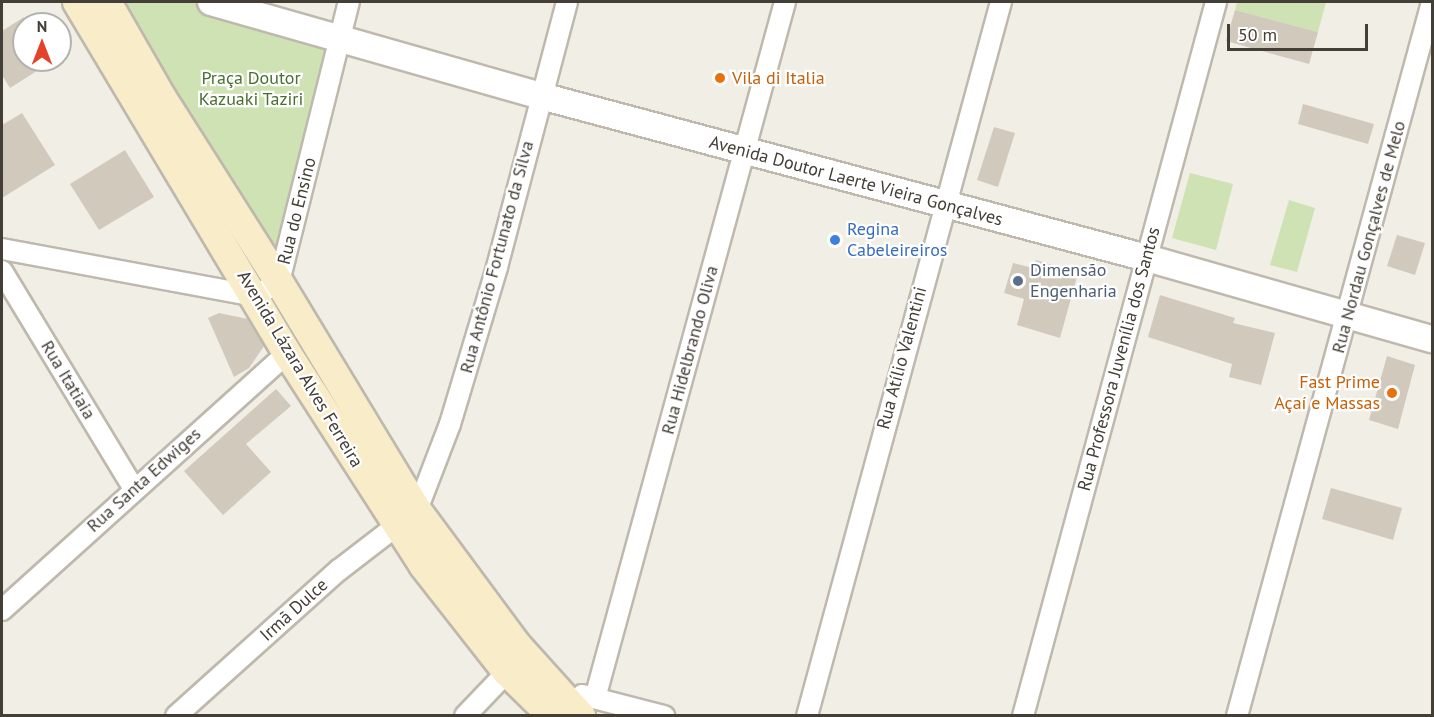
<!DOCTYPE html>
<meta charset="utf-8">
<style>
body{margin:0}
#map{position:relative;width:1434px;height:717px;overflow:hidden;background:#f1eee6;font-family:"PT Sans",sans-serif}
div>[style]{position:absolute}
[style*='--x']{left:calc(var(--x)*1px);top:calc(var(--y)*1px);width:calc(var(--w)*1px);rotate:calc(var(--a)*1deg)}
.green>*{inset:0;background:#cee2b3}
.building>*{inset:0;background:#d2c9bd}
.roads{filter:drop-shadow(2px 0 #bfb8ad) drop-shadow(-2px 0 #bfb8ad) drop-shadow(0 2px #bfb8ad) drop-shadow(0 -2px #bfb8ad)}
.minor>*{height:20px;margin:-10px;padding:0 10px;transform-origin:10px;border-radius:10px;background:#fff}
.tertiary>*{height:26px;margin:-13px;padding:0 13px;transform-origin:13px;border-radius:13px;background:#fff}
.secondary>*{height:28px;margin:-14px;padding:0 14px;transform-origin:14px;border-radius:14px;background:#f9ecc9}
.dots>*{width:16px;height:16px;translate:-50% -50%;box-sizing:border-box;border:3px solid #fff;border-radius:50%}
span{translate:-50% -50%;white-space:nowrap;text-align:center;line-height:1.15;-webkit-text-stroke:4.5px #fff;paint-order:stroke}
.food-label{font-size:18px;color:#c56008}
.left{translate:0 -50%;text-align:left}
.right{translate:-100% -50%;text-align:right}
.park-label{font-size:18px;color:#496f30}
.street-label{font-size:18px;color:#433e36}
.shop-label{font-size:18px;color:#366cbe}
.service-label{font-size:18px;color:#4e5e75}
.frame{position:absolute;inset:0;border:3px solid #433e36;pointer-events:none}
.north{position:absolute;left:12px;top:12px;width:60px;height:60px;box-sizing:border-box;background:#fff;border:2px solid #b4b2af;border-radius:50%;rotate:0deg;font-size:16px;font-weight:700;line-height:24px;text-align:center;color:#433e36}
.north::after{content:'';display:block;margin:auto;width:21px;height:27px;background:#e4422b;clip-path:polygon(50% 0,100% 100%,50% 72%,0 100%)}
.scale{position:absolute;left:1227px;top:24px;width:141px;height:27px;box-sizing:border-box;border:3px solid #433e36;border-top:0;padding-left:8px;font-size:18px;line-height:21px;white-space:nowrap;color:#433e36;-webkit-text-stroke:4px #fff;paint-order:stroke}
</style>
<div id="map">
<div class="green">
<div style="clip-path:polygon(113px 2px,213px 2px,339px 38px,281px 280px)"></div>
<div style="clip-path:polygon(1237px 2px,1326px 2px,1318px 32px,1235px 10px)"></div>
<div style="clip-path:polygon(1190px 173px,1233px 184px,1216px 250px,1172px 238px)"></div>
<div style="clip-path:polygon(1289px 200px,1315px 208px,1297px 272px,1270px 265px)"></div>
</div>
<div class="building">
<div style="clip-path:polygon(1235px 10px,1318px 32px,1309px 64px,1226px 41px)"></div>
<div style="clip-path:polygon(24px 17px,24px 60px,54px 60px,10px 88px,2px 75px,2px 31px)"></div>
<div style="clip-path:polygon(1303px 104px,1374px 124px,1368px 144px,1298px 124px)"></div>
<div style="clip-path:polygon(22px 113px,55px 165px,2px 198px,2px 125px)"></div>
<div style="clip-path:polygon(994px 127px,1015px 133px,998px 187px,977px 180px)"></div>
<div style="clip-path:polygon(125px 150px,154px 197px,99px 230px,70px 184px)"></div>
<div style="clip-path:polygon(1397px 235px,1425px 243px,1415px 275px,1387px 266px)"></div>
<div style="clip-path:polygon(1036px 260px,1078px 273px,1060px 338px,1017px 325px,1024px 299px,1004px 293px,1013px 263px,1033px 268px)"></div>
<div style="clip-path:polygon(1160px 295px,1235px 318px,1233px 323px,1275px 333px,1261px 385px,1229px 377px,1232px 364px,1148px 337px)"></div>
<div style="clip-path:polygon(219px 313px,248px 319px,264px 346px,249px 368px,234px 377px,208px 318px)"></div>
<div style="clip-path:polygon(1387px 356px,1415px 365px,1398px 429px,1369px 420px)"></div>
<div style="clip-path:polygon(276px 389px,291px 406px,246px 444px,271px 472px,223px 515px,184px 471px)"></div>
<div style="clip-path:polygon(1331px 488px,1402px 508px,1393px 540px,1322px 519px)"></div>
</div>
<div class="roads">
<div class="minor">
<div style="--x:2;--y:249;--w:257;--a:10.5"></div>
<div style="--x:255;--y:296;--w:28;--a:-30"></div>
<div style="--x:279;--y:282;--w:289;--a:-76"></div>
<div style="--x:2;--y:271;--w:255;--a:58.8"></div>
<div style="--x:2;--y:610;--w:384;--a:-42"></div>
<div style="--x:582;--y:695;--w:85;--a:14.4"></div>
<div style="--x:595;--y:698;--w:721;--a:-74.73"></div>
<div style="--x:176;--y:716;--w:219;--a:-41.9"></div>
<div style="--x:339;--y:570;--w:98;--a:-37.6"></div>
<div style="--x:417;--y:510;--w:92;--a:-69"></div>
<div style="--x:450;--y:424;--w:164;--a:-73.3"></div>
<div style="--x:497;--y:267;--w:274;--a:-75.2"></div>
<div style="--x:465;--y:716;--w:61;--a:-46.3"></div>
<div style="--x:807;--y:716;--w:740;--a:-74.8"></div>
<div style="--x:1023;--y:716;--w:740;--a:-74.87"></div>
<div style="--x:1237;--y:716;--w:740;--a:-74.72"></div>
</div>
<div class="tertiary">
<div style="--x:211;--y:2;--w:343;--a:15.9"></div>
<div style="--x:541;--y:96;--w:627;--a:14.97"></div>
<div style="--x:1147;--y:258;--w:296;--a:15.9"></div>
</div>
<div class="secondary">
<div style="--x:77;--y:2;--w:409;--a:59.1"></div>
<div style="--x:287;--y:353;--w:252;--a:57.3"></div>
<div style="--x:423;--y:565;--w:136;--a:51.9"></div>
<div style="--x:507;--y:672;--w:63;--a:44.4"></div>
<div style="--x:107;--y:2;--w:108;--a:60.1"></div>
<div style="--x:161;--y:96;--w:220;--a:57.6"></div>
<div style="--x:279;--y:282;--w:267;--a:58.8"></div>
<div style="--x:417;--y:510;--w:168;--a:53.5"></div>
<div style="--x:517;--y:645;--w:96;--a:48"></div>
</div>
</div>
<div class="dots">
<div style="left:720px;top:78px;background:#e8710a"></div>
<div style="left:835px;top:240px;background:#3f7fe0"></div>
<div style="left:1018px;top:281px;background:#5c6f8a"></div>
<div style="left:1392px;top:393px;background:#e8710a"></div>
</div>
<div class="food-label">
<span class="left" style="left:732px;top:78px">Vila di Italia</span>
<span class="right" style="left:1380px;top:393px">Fast Prime<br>Açaí e Massas</span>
</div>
<div class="park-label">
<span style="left:251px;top:89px">Praça Doutor<br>Kazuaki Taziri</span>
</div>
<div class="street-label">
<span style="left:856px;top:181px;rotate:15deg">Avenida Doutor Laerte Vieira Gonçalves</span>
<span style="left:297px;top:211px;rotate:-76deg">Rua do Ensino</span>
<span style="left:1369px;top:237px;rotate:-75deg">Rua Nordau Gonçalves de Melo</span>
<span style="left:497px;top:257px;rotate:-75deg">Rua Antônio Fortunato da Silva</span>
<span style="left:690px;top:350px;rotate:-75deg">Rua Hidelbrando Oliva</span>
<span style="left:902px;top:358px;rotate:-75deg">Rua Atílio Valentini</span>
<span style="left:1119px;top:359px;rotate:-75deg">Rua Professora Juvenília dos Santos</span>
<span style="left:300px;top:369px;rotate:59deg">Avenida Lázara Alves Ferreira</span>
<span style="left:68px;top:380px;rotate:59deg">Rua Itatiaia</span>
<span style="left:144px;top:480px;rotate:-42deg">Rua Santa Edwiges</span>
<span style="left:294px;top:610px;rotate:-42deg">Irmã Dulce</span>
</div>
<div class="shop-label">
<span class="left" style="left:847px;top:240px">Regina<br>Cabeleireiros</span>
</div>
<div class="service-label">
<span class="left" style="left:1030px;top:281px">Dimensão<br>Engenharia</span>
</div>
<div class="frame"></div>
<div class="north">N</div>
<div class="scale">50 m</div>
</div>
